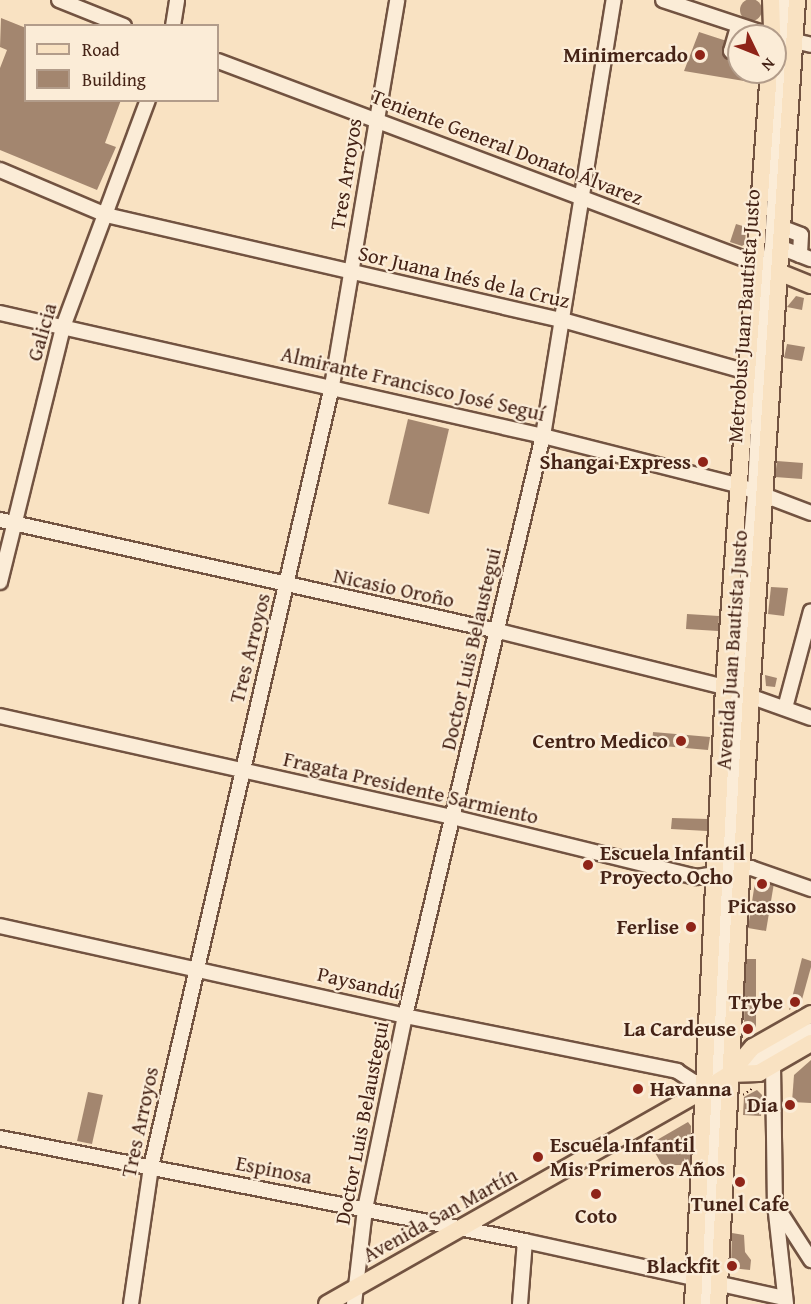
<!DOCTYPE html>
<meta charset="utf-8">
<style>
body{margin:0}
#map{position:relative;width:811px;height:1304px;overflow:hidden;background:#f9e2c2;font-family:"Gentium Book Plus",serif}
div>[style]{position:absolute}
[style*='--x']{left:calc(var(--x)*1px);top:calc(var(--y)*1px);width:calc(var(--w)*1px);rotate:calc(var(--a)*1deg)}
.building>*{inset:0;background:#a3866f}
.round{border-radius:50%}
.path>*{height:2px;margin-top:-1px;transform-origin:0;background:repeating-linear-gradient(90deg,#452316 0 1.5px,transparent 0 4.5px)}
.roads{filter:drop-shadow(2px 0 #725341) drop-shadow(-2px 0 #725341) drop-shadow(0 2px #725341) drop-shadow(0 -2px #725341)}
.minor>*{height:14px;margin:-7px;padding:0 7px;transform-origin:7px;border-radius:7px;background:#fbecd7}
.major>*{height:16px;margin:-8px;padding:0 8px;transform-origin:8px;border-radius:8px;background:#f9e2c2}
.dots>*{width:16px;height:16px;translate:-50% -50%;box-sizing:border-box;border:3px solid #fbecd7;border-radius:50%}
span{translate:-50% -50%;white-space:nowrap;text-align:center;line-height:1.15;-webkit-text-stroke:4.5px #fbecd7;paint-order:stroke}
.poi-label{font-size:21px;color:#452316;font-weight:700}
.right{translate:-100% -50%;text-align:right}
.left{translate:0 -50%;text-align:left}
.street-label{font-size:21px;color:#452316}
.legend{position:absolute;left:24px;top:24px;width:195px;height:78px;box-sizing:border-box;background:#fbecd7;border:2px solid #b29c8a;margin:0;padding:8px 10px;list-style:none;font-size:18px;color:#452316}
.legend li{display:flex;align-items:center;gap:12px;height:30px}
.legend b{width:30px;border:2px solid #b29c8a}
.north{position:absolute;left:727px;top:24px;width:60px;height:60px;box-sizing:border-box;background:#fbecd7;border:2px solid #b29c8a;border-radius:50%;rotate:133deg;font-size:16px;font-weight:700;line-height:24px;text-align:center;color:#452316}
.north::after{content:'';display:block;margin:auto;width:21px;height:27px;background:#8f2418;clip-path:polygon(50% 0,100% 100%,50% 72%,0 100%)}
</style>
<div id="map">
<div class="building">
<div class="round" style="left:740px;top:-1px;width:22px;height:22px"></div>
<div style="clip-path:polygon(1px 18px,26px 28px,26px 100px,121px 100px,105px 143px,116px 147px,97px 190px,0 150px,0 68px,7px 50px,0 47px)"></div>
<div style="clip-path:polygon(699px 32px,739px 45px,739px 72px,758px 72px,756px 83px,684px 71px)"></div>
<div style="clip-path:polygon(736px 224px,746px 227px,745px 244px,742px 246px,730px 242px)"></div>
<div style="clip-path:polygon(796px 296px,804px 298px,802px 310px,787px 307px)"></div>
<div style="clip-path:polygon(787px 344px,805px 347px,802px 361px,784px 358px)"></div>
<div style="clip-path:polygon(408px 419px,449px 429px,429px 514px,388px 504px)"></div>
<div style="clip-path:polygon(777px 461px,803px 463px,802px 479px,775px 477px)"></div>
<div style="clip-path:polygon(771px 587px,788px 588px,784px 616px,768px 614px)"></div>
<div style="clip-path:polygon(687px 614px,719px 616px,718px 631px,686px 629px)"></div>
<div style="clip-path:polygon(765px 675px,777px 678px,775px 687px,766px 686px)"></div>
<div style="clip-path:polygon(653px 732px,710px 737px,708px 750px,652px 745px)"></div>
<div style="clip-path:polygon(672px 818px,708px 819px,707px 831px,671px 829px)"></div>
<div style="clip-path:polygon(761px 877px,774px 883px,766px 931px,748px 928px,755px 882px)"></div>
<div style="clip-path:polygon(802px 958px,811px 961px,811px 967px,801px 1003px,789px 1010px)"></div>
<div style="clip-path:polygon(745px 959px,756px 959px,756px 1027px,749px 1033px,744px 1031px)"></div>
<div style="clip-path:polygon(811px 1060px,811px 1103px,792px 1102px,794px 1075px)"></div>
<div style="clip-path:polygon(757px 1090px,762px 1095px,761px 1116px,743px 1115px,744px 1097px)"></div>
<div style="clip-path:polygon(88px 1092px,103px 1095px,92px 1144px,77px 1141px)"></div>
<div style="clip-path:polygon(688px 1122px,691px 1126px,690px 1165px,662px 1165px,650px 1144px)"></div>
<div style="clip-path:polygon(732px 1233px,744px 1235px,745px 1252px,751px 1260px,750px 1270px,731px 1268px)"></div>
</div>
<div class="path">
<div style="--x:743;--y:1095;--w:12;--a:-35"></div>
</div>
<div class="roads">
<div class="minor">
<div style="--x:59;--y:0;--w:70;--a:21.8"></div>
<div style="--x:663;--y:0;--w:115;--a:18.3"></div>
<div style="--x:173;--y:26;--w:26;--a:-81"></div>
<div style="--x:738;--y:27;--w:25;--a:106"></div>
<div style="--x:731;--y:51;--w:8;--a:14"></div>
<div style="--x:786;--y:39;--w:26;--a:13"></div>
<div style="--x:218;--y:61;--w:582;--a:20.61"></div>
<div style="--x:0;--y:170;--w:115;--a:23"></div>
<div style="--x:106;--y:215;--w:468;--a:13"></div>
<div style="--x:562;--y:320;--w:192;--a:15.7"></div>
<div style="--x:783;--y:228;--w:19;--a:21"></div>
<div style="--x:801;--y:235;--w:20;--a:93"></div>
<div style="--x:782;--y:248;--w:31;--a:21"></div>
<div style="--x:0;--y:313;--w:557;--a:12.76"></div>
<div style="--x:543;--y:436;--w:203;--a:14.2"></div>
<div style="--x:740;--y:486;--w:76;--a:20.8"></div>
<div style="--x:0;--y:520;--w:510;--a:12.57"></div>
<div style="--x:498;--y:631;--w:233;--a:13.9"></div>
<div style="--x:724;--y:687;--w:92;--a:19.6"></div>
<div style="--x:0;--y:582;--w:263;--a:-76.1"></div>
<div style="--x:63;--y:327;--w:242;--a:-69.5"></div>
<div style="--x:785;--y:708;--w:100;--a:-75"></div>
<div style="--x:0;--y:716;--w:463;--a:12.6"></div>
<div style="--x:452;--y:817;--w:252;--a:13.8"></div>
<div style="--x:697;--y:877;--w:55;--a:-9.5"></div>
<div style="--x:751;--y:868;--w:64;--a:19.3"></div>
<div style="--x:0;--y:926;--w:415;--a:12.5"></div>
<div style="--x:405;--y:1016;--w:278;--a:11.4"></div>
<div style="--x:677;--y:1071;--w:33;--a:33"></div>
<div style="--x:773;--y:1065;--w:139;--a:89.2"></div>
<div style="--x:775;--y:1204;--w:101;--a:83.7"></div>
<div style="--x:734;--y:1072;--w:88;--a:-28.6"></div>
<div style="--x:0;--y:1138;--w:535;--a:11.1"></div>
<div style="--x:525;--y:1241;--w:266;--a:12.4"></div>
<div style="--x:778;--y:1209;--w:61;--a:57.1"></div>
<div style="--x:131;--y:1304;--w:138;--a:-81.7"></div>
<div style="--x:151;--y:1167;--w:802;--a:-76.95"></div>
<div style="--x:332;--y:386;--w:391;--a:-80.4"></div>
<div style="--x:354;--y:1304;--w:96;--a:-83.4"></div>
<div style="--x:365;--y:1209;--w:197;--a:-78.3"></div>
<div style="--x:405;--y:1016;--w:596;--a:-76.62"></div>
<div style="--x:543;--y:436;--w:442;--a:-80.8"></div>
<div style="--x:520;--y:1304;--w:63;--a:-85.5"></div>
<div style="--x:704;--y:1304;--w:614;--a:-86.83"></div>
<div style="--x:738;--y:691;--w:201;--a:-85.1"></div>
<div style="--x:755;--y:491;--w:201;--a:-87.4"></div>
<div style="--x:764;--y:290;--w:44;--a:-79.5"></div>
<div style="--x:772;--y:247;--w:247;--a:-87"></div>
</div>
<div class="major">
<div style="--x:771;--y:0;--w:36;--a:88"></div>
<div style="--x:781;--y:273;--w:32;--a:22"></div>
<div style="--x:730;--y:1074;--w:29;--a:-2"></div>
<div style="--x:759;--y:1073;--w:60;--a:-30"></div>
<div style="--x:327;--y:1304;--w:449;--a:-29.6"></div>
<div style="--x:717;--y:1082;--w:15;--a:-32"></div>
<div style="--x:730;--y:1074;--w:35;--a:-50"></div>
<div style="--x:753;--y:1047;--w:67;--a:-29.6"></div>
<div style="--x:693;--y:1304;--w:618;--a:-87.12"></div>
<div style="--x:724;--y:687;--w:617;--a:-85.82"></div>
<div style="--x:718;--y:1304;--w:610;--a:-86.9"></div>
<div style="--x:751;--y:695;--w:697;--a:-86.21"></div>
</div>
</div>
<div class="dots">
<div style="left:700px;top:55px;background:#8f2418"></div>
<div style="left:703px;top:462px;background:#8f2418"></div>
<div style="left:681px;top:741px;background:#8f2418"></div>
<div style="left:588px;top:865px;background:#8f2418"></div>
<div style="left:762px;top:884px;background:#8f2418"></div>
<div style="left:691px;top:927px;background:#8f2418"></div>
<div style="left:795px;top:1002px;background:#8f2418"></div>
<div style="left:748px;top:1029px;background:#8f2418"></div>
<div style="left:638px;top:1089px;background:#8f2418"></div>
<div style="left:790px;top:1105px;background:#8f2418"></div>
<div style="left:538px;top:1157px;background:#8f2418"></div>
<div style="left:740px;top:1182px;background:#8f2418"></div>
<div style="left:596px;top:1194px;background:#8f2418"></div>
<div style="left:732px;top:1266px;background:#8f2418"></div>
</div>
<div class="poi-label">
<span class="right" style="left:688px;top:55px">Minimercado</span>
<span class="right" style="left:691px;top:462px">Shangai Express</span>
<span class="right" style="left:668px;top:741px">Centro Medico</span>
<span class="left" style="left:600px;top:865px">Escuela Infantil<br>Proyecto Ocho</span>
<span style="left:762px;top:906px">Picasso</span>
<span class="right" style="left:679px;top:927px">Ferlise</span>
<span class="right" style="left:783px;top:1002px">Trybe</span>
<span class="right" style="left:736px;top:1029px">La Cardeuse</span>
<span class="left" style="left:650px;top:1089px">Havanna</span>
<span class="right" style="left:778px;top:1105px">Dia</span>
<span class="left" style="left:550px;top:1157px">Escuela Infantil<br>Mis Primeros Años</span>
<span style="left:740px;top:1204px">Tunel Cafe</span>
<span style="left:596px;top:1216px">Coto</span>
<span class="right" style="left:720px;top:1266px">Blackfit</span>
</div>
<div class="street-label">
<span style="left:507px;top:147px;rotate:21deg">Teniente General Donato Álvarez</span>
<span style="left:346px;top:174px;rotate:-81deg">Tres Arroyos</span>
<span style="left:464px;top:277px;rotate:13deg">Sor Juana Inés de la Cruz</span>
<span style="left:744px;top:316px;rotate:-86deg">Metrobus Juan Bautista Justo</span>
<span style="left:42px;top:332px;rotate:-74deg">Galicia</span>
<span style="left:413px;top:384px;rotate:13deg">Almirante Francisco José Seguí</span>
<span style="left:394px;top:588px;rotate:12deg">Nicasio Oroño</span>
<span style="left:250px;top:648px;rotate:-76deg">Tres Arroyos</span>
<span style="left:471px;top:649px;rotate:-77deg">Doctor Luis Belaustegui</span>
<span style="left:732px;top:650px;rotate:-86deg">Avenida Juan Bautista Justo</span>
<span style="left:411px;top:788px;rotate:13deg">Fragata Presidente Sarmiento</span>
<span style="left:359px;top:983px;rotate:13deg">Paysandú</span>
<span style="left:140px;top:1122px;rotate:-78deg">Tres Arroyos</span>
<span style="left:362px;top:1123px;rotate:-79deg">Doctor Luis Belaustegui</span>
<span style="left:274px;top:1170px;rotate:11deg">Espinosa</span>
<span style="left:440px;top:1215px;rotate:-29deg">Avenida San Martín</span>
</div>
<ul class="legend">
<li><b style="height:8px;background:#f9e2c2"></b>Road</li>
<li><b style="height:16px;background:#a3866f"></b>Building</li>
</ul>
<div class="north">N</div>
</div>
